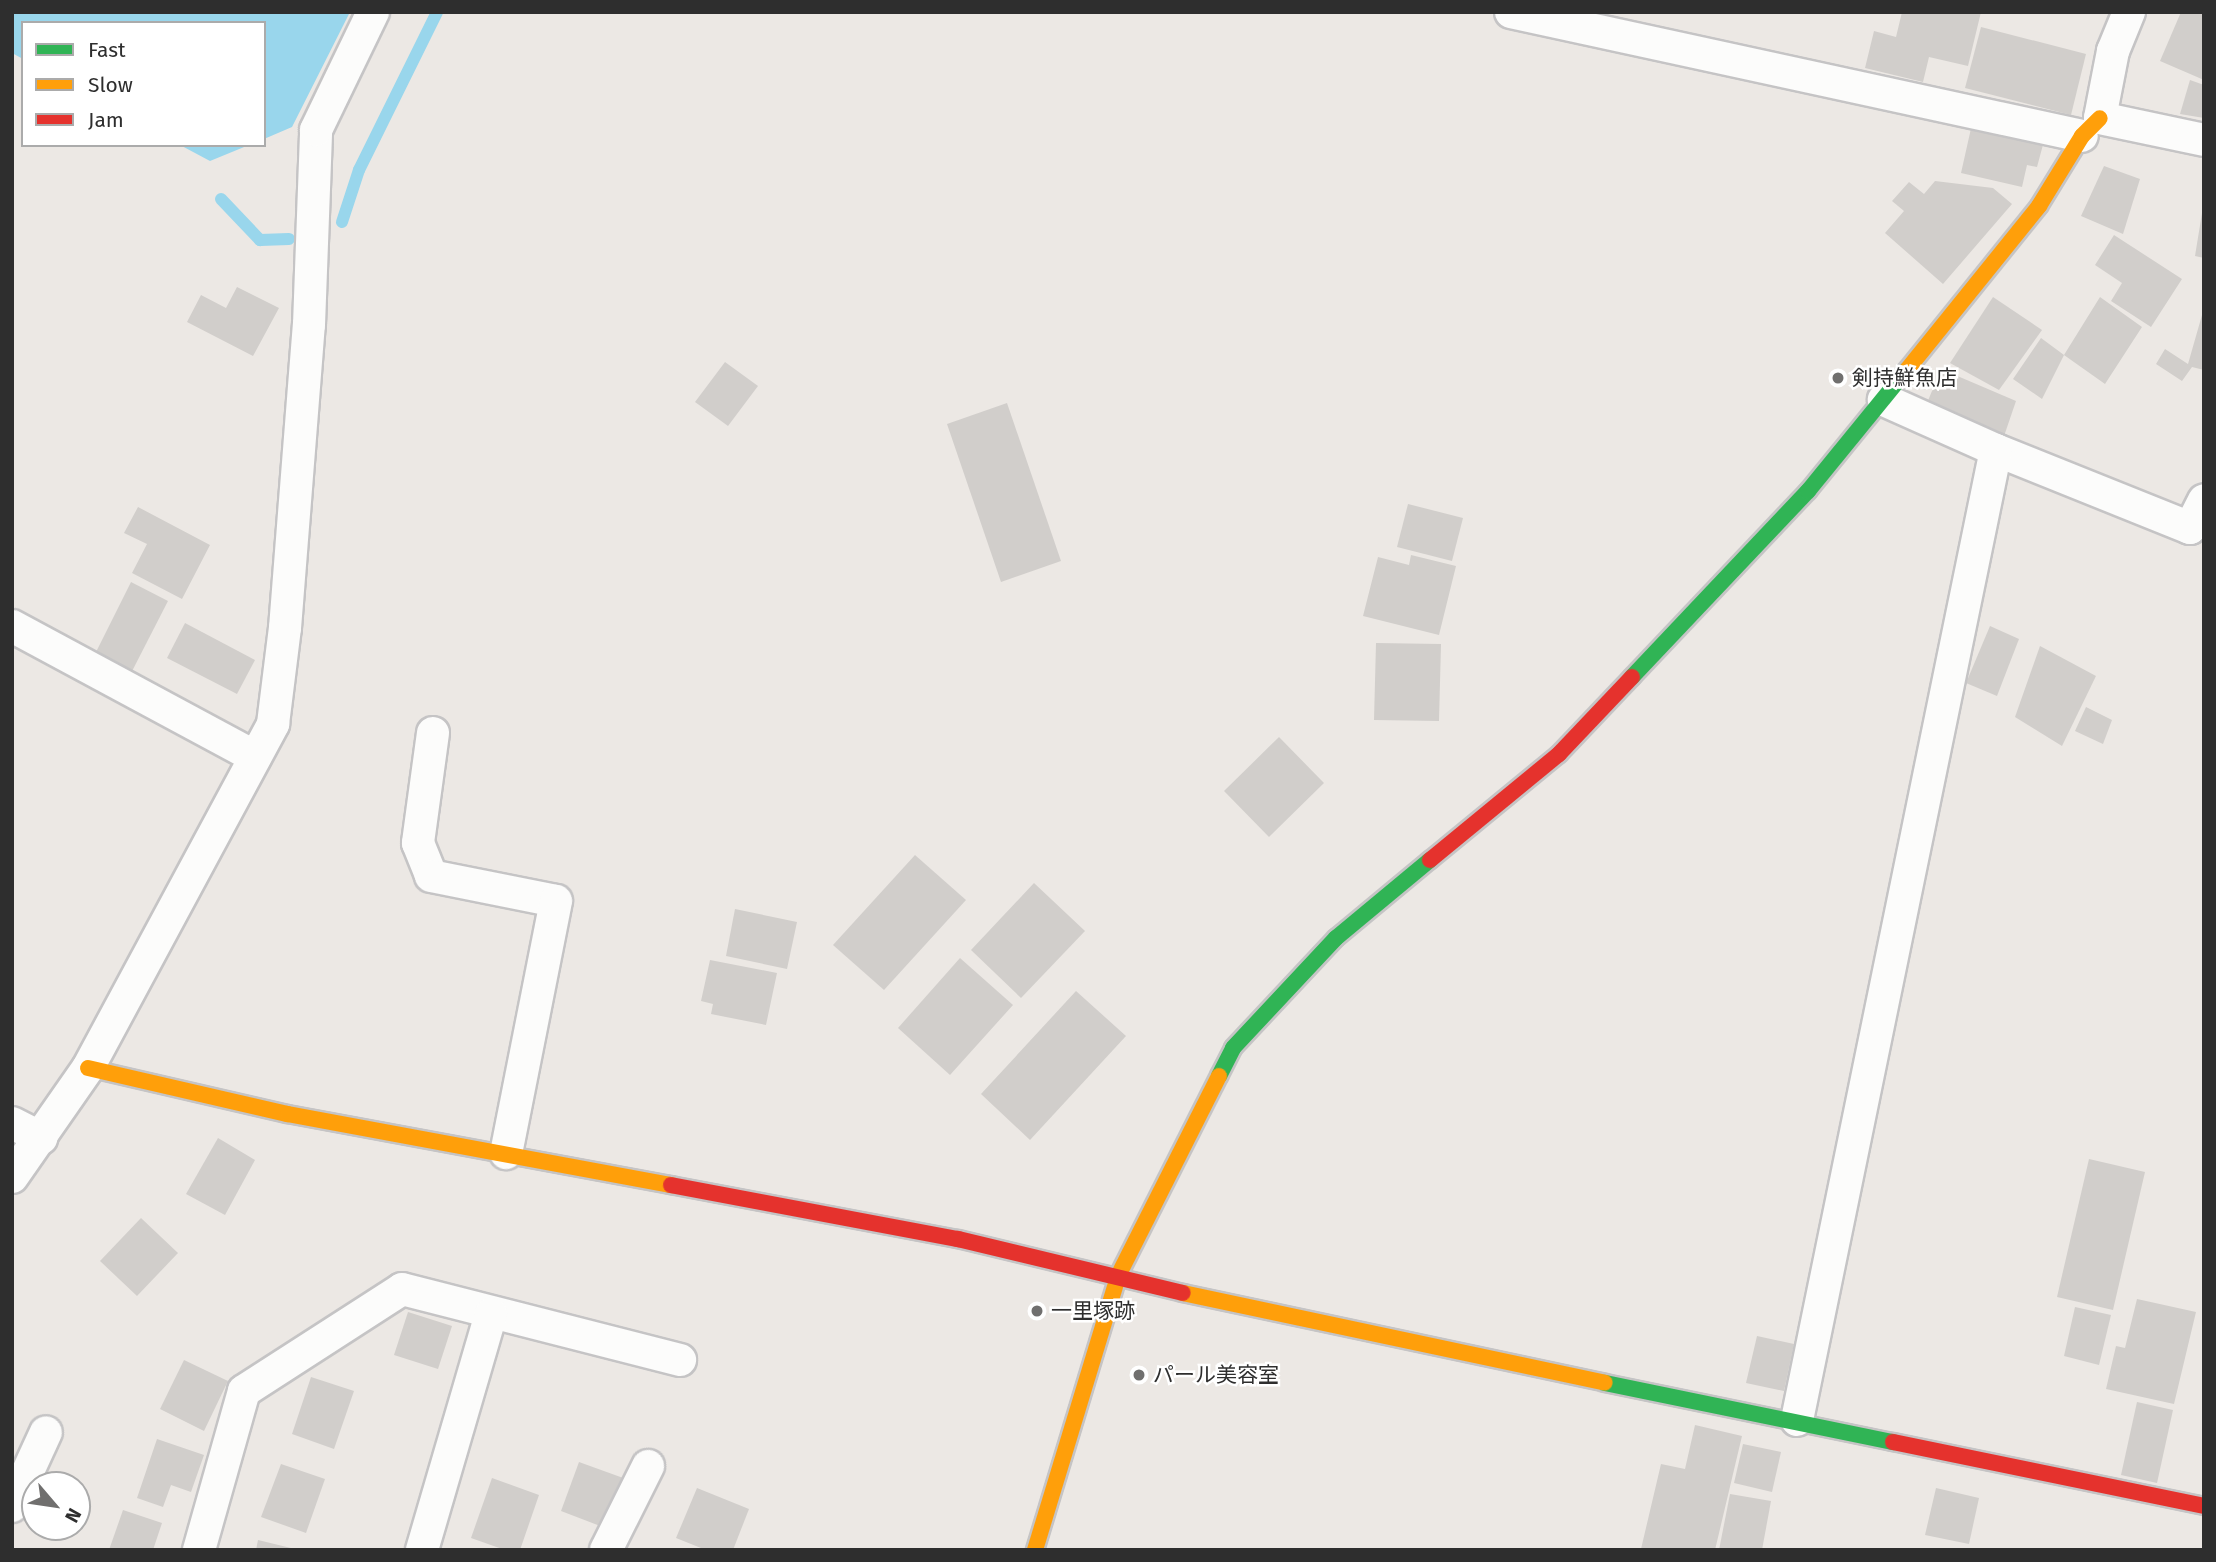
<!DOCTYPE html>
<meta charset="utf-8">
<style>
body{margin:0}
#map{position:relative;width:2216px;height:1562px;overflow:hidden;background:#ece8e4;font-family:"Fira Sans","Noto Sans JP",sans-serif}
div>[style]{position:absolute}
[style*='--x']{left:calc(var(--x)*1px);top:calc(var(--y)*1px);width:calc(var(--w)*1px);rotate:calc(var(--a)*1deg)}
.water>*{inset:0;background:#99d6ec}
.stream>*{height:12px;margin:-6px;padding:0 6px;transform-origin:6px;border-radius:6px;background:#99d6ec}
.building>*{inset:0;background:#d1cecb}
.roads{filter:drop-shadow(2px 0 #c5c4c5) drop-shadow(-2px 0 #c5c4c5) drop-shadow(0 2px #c5c4c5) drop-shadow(0 -2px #c5c4c5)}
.street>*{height:32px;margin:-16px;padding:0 16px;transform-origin:16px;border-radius:16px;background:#fcfcfb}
.fast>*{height:16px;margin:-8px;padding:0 8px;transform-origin:8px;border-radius:8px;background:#30b455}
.slow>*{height:16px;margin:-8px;padding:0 8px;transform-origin:8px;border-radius:8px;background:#ff9f0a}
.jam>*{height:16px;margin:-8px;padding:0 8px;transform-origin:8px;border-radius:8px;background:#e5322d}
.dots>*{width:19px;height:19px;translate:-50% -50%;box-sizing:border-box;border:4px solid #fff;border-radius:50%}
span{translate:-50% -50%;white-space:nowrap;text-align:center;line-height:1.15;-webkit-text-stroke:5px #fff;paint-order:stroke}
.poi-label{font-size:21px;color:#2e2e2e}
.left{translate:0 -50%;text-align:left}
.frame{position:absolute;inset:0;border:14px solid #2e2e2e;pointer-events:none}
.legend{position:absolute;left:21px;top:21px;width:245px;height:126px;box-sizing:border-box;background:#fff;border:2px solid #ababab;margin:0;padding:9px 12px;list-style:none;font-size:21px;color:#2e2e2e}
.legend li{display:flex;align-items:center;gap:14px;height:35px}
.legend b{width:35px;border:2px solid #ababab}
.north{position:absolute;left:21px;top:1471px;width:70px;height:70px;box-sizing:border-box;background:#fff;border:2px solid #ababab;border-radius:50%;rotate:119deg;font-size:19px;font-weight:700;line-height:28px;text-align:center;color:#2e2e2e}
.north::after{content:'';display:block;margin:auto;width:24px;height:32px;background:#706f6e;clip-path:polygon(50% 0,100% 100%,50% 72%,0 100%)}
</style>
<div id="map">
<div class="water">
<div style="clip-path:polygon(12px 12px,350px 12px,292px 127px,264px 139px,264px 23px,23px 23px,23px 59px,12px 53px)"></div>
<div style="clip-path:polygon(180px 145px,249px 145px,210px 161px)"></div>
</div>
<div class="stream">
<div style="--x:221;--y:199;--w:57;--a:46.4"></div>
<div style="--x:260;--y:240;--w:29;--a:-2"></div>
<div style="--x:342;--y:222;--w:55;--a:-71.9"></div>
<div style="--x:359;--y:170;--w:176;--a:-63.7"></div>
</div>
<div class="building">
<div style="clip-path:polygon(1902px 12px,1981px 12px,1968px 66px,1929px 57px,1923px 82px,1865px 68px,1874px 31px,1896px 37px)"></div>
<div style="clip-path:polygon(2181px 12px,2204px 12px,2204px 80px,2160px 61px)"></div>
<div style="clip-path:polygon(1981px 27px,2086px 54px,2071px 115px,1965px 88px)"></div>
<div style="clip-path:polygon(2190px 80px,2204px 85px,2204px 118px,2180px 114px)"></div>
<div style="clip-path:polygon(1972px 124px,2044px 141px,2037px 167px,2027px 165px,2022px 187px,1961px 173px)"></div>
<div style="clip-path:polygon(2104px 166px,2140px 179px,2123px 234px,2081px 216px)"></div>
<div style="clip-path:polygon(1935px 181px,1993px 188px,2012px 204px,1943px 284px,1885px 233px,1904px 211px,1892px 201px,1909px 182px,1924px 194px)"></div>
<div style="clip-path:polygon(2202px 213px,2204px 213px,2204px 258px,2195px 256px)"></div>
<div style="clip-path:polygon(2114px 235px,2182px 279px,2151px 327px,2111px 301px,2122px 283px,2095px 265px)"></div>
<div style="clip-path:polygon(237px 287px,279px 308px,253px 356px,187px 322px,201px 295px,226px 308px)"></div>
<div style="clip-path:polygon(1993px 297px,2042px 330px,1999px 390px,1950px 363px)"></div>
<div style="clip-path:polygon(2100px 297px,2142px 327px,2105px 384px,2064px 355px,2042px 399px,2013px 379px,2041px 338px,2064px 355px)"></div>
<div style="clip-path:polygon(2204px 308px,2204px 370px,2192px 367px,2182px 381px,2156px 364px,2165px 349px,2188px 364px)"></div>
<div style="clip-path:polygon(725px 362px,758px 386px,728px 426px,695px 402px)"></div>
<div style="clip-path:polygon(1941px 369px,2016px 401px,2002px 442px,1925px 408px)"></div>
<div style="clip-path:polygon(1007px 403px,1061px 561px,1001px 582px,947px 424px)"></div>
<div style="clip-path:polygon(1408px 504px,1463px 518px,1452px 561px,1397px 547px)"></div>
<div style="clip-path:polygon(138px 507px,210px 545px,182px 599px,132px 573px,147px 544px,124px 533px)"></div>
<div style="clip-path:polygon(1411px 555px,1456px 566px,1439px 635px,1363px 616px,1378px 557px,1409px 565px)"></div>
<div style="clip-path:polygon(131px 582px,168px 601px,127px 681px,91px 662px)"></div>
<div style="clip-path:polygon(185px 623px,255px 660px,237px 694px,167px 658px)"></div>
<div style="clip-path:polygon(1990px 626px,2019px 639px,1997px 696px,1966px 683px)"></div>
<div style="clip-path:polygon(1376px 643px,1441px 644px,1439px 721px,1374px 720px)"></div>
<div style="clip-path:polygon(2040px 646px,2096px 676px,2062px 746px,2015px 717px)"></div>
<div style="clip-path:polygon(2086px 707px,2112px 720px,2103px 744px,2075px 731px)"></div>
<div style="clip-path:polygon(1279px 737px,1324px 783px,1269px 837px,1224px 791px)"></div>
<div style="clip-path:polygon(915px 855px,966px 900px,884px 990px,833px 945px)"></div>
<div style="clip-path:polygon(1034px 883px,1085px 931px,1021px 998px,971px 950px)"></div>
<div style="clip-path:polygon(735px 909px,797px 922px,787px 969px,726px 956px)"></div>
<div style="clip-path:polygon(960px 958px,1013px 1005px,950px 1075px,898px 1028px)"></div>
<div style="clip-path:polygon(710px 960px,777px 973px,766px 1025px,711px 1014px,713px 1004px,701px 1001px)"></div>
<div style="clip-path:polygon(1076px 991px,1126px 1036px,1030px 1140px,981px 1094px)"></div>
<div style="clip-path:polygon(218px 1138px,255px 1160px,225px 1215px,186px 1194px)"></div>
<div style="clip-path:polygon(2089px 1159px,2145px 1172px,2113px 1310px,2057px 1297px)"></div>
<div style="clip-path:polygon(141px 1218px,178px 1253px,137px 1296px,100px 1261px)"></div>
<div style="clip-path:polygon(2137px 1299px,2196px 1312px,2174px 1404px,2106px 1389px,2116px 1346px,2125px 1348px)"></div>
<div style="clip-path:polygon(2075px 1307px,2111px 1315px,2099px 1365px,2064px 1356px)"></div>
<div style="clip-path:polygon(408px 1312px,452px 1326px,438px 1369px,394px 1355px)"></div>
<div style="clip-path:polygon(1757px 1336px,1794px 1344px,1784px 1391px,1746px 1383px)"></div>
<div style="clip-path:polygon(184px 1360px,228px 1381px,204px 1431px,160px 1409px)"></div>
<div style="clip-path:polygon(311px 1377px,354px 1391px,334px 1449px,292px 1434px)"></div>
<div style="clip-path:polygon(2137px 1402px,2173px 1410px,2157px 1483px,2121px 1475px)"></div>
<div style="clip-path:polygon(1695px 1425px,1742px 1436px,1715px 1550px,1641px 1549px,1661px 1464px,1685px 1469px)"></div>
<div style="clip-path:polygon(157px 1439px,204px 1455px,191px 1492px,171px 1485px,163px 1507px,137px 1498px)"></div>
<div style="clip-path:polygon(1743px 1444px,1781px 1452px,1772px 1492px,1734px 1483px)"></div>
<div style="clip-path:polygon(579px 1462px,626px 1479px,608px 1529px,561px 1511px)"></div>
<div style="clip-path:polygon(281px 1464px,325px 1479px,306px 1533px,261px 1517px)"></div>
<div style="clip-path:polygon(492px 1478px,539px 1495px,520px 1550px,505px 1550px,471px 1538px)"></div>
<div style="clip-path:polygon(697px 1488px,749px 1509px,733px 1550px,706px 1550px,676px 1538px)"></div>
<div style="clip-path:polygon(1936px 1488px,1979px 1498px,1969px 1544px,1925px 1535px)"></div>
<div style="clip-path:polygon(1730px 1494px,1771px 1501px,1762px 1550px,1719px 1550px)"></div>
<div style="clip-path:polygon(123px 1510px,162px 1523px,153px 1550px,109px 1550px)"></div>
<div style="clip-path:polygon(258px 1540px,295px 1549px,295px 1550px,256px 1550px)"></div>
</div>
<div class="roads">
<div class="street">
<div style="--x:1511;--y:12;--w:584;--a:12.25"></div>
<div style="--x:2129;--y:12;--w:42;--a:112.3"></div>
<div style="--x:2113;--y:51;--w:68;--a:101"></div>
<div style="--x:2100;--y:118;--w:106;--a:11.9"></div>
<div style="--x:1996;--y:450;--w:209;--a:21.9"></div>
<div style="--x:2190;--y:528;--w:31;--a:-63"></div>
<div style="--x:12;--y:626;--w:276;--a:28.3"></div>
<div style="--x:433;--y:733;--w:111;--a:97.8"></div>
<div style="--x:418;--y:843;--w:35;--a:68"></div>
<div style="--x:431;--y:876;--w:127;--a:11.3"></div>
<div style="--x:556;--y:901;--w:257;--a:101.2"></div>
<div style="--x:12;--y:1123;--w:33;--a:27"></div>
<div style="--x:12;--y:1177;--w:133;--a:-55.1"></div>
<div style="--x:88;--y:1068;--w:391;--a:-61.7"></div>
<div style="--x:273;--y:724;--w:97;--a:-82.9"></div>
<div style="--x:285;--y:628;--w:304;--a:-85.5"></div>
<div style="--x:309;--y:325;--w:195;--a:-87.9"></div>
<div style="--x:316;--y:130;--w:131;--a:-64.2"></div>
<div style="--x:1797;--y:1420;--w:990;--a:-78.41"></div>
<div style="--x:1996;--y:450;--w:123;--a:-155.9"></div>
<div style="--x:12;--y:1506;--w:81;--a:-65.3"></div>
<div style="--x:199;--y:1550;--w:165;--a:-74.2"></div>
<div style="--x:244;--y:1391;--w:188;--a:-32.8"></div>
<div style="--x:402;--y:1289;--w:287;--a:14.3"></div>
<div style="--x:422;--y:1550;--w:246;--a:-73.7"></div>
<div style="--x:606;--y:1550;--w:94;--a:-63.4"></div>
</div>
<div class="fast">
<div style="--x:1632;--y:677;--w:256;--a:-46.6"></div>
<div style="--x:1808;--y:491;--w:155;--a:-50.8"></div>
<div style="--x:1219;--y:1076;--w:31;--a:-63"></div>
<div style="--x:1233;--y:1048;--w:151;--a:-46.9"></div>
<div style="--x:1336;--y:938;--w:122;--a:-39.7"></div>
<div style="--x:1605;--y:1383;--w:294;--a:11.6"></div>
</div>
<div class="slow">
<div style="--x:1906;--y:371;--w:212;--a:-51.1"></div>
<div style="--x:2039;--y:206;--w:82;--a:-58.4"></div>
<div style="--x:2082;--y:136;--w:25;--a:-45"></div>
<div style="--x:88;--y:1068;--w:205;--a:13"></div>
<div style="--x:288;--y:1114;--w:390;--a:10.5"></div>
<div style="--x:1183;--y:1293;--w:431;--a:12"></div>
<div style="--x:1035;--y:1550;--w:286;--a:-73.1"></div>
<div style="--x:1118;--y:1276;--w:224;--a:-63.2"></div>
</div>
<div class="jam">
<div style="--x:1430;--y:860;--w:167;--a:-39.4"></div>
<div style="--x:1559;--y:754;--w:106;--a:-46.5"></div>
<div style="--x:671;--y:1185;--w:292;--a:10.7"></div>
<div style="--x:958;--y:1239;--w:231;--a:13.5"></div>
<div style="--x:1893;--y:1442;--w:318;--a:11.6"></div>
</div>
</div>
<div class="dots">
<div style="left:1838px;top:378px;background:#706f6e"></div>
<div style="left:1037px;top:1311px;background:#706f6e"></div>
<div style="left:1139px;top:1375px;background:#706f6e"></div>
</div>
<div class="poi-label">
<span class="left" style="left:1852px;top:378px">剣持鮮魚店</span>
<span class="left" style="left:1051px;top:1311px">一里塚跡</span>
<span class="left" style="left:1153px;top:1375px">パール美容室</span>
</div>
<div class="frame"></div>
<ul class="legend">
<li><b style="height:9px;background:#30b455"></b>Fast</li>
<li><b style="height:9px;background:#ff9f0a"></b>Slow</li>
<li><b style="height:9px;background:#e5322d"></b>Jam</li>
</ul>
<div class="north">N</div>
</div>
